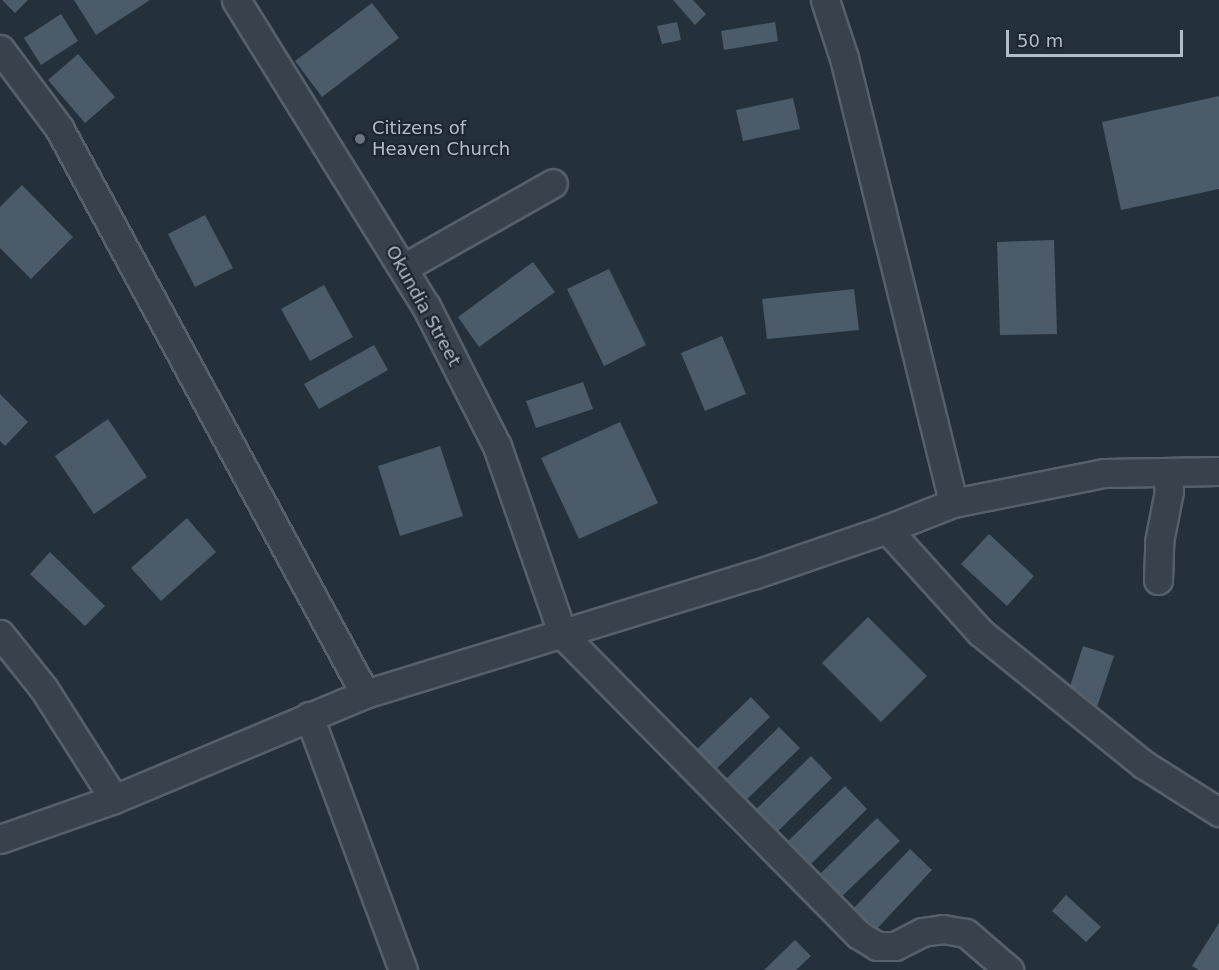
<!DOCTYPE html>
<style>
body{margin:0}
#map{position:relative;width:1219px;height:970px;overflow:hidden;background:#24313d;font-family:"DejaVu Sans",sans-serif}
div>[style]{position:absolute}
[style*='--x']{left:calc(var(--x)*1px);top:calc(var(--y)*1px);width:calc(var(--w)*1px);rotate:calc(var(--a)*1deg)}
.building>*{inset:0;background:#4c5b69}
.roads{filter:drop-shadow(2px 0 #56606b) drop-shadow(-2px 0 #56606b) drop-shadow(0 2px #56606b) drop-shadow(0 -2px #56606b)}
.minor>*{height:27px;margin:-13.5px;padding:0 13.5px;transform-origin:13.5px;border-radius:13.5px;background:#38424d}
.dots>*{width:16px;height:16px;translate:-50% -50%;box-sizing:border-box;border:3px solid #1d2732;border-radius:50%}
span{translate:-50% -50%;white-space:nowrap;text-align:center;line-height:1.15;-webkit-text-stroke:4.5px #1d2732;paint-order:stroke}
.poi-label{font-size:18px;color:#b3bdc9}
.left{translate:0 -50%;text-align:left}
.street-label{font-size:18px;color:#b3bdc9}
.scale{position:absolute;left:1006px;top:30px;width:177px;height:27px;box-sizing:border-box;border:3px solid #b3bdc9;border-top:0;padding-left:8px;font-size:18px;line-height:21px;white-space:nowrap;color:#b3bdc9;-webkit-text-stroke:4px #1d2732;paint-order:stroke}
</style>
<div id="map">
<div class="building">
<div style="clip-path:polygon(2px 0,28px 0,15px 13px)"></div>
<div style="clip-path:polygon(74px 0,150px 0,96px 35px)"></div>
<div style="clip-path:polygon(673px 0,693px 0,706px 14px,695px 25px)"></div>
<div style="clip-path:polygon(372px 3px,399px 38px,322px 97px,295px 61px)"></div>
<div style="clip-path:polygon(61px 14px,78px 41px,41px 65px,24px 38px)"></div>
<div style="clip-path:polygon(677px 22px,681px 40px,662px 44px,657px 26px)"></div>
<div style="clip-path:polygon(775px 22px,778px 41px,724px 50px,721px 31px)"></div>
<div style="clip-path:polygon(78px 54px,115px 97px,85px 123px,48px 80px)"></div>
<div style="clip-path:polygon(1219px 96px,1219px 189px,1121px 210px,1102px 122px)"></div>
<div style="clip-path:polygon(793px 98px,800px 129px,743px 141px,736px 110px)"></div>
<div style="clip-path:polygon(22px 185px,73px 237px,31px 279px,0 248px,0 207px)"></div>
<div style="clip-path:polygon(205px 215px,233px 268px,195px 287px,168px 234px)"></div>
<div style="clip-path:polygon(1054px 240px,1057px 334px,1000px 335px,997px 242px)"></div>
<div style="clip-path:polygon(533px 262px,555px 292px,479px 347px,458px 317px)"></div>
<div style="clip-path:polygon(609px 269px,646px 345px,604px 366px,567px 289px)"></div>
<div style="clip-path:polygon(324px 285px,353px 337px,310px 361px,281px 309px)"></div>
<div style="clip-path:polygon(854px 289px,859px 330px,767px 339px,762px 299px)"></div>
<div style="clip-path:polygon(722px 336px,746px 394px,705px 411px,681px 353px)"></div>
<div style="clip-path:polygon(374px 345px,388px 370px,319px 409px,304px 384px)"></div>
<div style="clip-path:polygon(583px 382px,593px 409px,536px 428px,526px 401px)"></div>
<div style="clip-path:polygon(0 394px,28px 422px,5px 446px,0 441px)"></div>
<div style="clip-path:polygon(108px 419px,147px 477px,94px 514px,55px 456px)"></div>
<div style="clip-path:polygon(620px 422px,658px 503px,579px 539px,541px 458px)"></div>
<div style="clip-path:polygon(440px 446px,463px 516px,400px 536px,378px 466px)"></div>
<div style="clip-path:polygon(187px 518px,216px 552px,161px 601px,131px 568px)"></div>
<div style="clip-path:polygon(989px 534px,1034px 576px,1007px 606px,961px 564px)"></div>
<div style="clip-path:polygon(50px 552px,105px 606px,85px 626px,30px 574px)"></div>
<div style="clip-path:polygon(868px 617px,927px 676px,881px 722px,822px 663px)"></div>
<div style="clip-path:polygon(1083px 646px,1114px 656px,1097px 707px,1067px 696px)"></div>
<div style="clip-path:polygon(751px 697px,770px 717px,712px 773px,693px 753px)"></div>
<div style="clip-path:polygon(779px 727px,800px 748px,738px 808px,718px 787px)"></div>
<div style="clip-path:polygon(811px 756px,832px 778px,771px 838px,750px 815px)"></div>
<div style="clip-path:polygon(845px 786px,867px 809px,810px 865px,787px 842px)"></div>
<div style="clip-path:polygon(877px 818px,900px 841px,839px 899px,817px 877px)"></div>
<div style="clip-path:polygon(910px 849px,932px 870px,872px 934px,849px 913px)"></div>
<div style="clip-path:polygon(1066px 895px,1101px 927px,1086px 942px,1052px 911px)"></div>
<div style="clip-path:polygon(1219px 923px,1219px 970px,1199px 970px,1192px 966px)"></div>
<div style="clip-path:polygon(795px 940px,811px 956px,796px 970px,764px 970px)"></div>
</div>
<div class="roads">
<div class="minor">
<div style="--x:236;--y:0;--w:360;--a:58.2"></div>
<div style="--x:426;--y:306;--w:157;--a:63.1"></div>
<div style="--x:497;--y:446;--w:200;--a:70.8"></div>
<div style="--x:563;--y:635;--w:421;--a:45.4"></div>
<div style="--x:859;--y:935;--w:21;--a:31"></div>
<div style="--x:877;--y:946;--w:18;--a:0"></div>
<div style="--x:895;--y:946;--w:30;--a:-27"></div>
<div style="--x:922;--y:932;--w:21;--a:-8"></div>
<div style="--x:943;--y:929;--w:23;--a:10"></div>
<div style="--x:966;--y:933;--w:57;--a:40.7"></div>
<div style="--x:825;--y:0;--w:61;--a:71.9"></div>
<div style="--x:844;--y:58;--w:458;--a:76.2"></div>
<div style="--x:0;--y:49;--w:99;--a:53.2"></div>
<div style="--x:59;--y:128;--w:643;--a:61.6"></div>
<div style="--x:403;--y:268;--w:172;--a:-29.5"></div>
<div style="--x:887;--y:529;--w:139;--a:47.9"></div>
<div style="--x:980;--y:632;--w:210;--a:39"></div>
<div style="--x:1143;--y:764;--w:90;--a:32.3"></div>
<div style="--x:1158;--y:580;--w:38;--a:-88"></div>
<div style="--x:1159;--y:542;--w:52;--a:-78.9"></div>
<div style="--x:1169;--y:491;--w:19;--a:-99"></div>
<div style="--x:0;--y:634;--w:70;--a:51.3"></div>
<div style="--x:44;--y:689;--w:130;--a:57.5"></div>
<div style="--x:309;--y:716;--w:271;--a:69.7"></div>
<div style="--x:0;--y:839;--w:121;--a:-19.3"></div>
<div style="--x:114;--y:799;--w:272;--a:-22.7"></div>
<div style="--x:365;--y:694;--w:406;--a:-17.1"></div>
<div style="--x:753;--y:575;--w:142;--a:-18.9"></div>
<div style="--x:887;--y:529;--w:71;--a:-21.5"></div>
<div style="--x:953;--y:503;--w:154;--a:-11.2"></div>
<div style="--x:1104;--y:473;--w:115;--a:-1"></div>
</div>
</div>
<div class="dots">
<div style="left:360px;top:139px;background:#6b7280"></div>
</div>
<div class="poi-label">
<span class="left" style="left:372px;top:139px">Citizens of<br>Heaven Church</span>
</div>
<div class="street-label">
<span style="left:423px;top:306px;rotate:61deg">Okundia Street</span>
</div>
<div class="scale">50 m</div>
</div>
